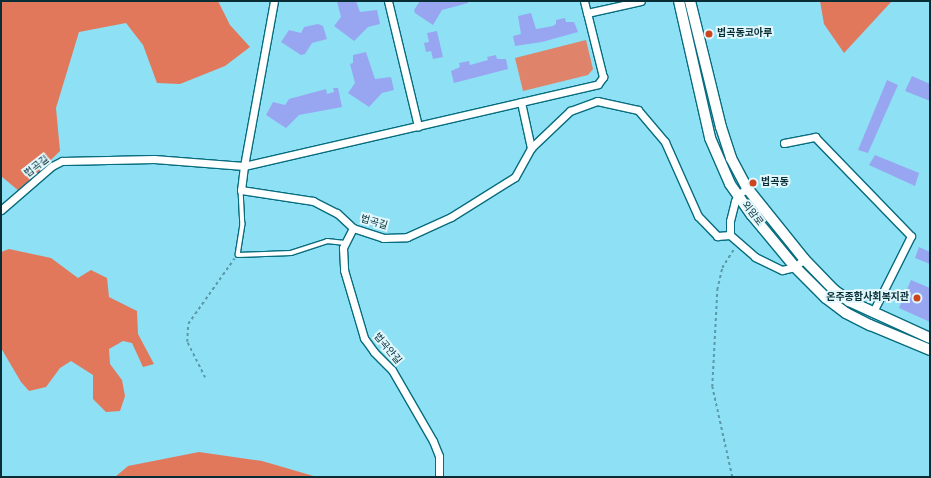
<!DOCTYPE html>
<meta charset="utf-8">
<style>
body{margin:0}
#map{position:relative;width:931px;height:478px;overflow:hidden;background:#8ee0f4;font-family:Signika,"Noto Sans KR",sans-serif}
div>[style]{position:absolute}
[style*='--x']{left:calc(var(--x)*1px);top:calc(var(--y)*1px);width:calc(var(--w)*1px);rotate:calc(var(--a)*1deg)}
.green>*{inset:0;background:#df836b}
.forest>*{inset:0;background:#e1785c}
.building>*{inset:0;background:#98a6f1}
.path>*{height:1.5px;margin-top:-0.75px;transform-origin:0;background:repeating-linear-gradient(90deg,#5999a8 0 3px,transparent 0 6px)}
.roads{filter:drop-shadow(1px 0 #076c7e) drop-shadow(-1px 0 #076c7e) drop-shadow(0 1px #076c7e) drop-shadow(0 -1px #076c7e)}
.lane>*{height:3.5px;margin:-1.75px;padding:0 1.75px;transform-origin:1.75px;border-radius:1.75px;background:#fff}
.street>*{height:7px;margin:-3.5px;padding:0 3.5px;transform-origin:3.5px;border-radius:3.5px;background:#fff}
.secondary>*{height:10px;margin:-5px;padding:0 5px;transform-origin:5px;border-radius:5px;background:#fff}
.dots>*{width:11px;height:11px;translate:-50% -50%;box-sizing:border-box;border:2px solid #e0f7fd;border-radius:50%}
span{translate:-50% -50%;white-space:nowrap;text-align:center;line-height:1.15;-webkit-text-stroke:4px #e0f7fd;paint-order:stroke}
.poi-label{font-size:10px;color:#082d35;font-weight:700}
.left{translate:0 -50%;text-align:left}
.right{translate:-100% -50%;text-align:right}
.street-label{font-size:10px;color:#082d35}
.frame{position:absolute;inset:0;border:2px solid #082d35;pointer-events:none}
</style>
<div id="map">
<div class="green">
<div style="clip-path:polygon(586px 40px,593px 69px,588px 75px,523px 91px,515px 58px)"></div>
</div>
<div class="forest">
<div style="clip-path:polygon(1px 1px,218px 1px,230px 25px,250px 47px,225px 66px,180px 84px,157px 83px,143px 45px,126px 23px,79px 32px,56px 108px,60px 151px,19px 191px,1px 176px)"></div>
<div style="clip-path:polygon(820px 1px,892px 1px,844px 53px,824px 24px)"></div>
<div style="clip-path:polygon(9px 249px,51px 258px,78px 278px,91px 270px,107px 278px,109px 297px,137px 311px,138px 334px,154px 364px,143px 367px,132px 343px,123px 341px,109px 349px,110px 364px,122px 380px,125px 396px,120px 411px,106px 412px,93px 399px,93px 375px,71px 361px,60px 368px,46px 387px,29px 391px,21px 382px,1px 348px,1px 252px)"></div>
<div style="clip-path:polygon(199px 452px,262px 461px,317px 477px,115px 477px,128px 466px)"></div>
</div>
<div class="building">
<div style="clip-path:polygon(337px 1px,356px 1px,360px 12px,377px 10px,380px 24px,368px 27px,354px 41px,334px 26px,341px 17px)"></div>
<div style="clip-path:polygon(420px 1px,468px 1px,468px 3px,442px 10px,433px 25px,415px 13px,414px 10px)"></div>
<div style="clip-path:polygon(531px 13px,536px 29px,553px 26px,556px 24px,556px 20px,565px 18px,566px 22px,574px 22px,578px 32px,542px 42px,515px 46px,513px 36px,521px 34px,518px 16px)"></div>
<div style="clip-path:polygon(318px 24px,323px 26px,327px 39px,312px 43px,305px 54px,301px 55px,281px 42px,289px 30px,301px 33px,304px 27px)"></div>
<div style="clip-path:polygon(437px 31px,443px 57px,433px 59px,431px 51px,426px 52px,424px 43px,429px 42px,427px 33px)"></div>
<div style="clip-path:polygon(366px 52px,375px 79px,391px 77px,394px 90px,382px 93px,369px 107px,348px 93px,355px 83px,350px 64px,353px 63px,353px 55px)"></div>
<div style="clip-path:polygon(496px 55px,497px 59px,506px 59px,508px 69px,454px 83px,451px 71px,460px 67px,459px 63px,469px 61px,470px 65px,488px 60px,487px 57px)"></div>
<div style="clip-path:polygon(912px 76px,930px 84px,930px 101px,905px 91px)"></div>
<div style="clip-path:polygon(887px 80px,898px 85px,868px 153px,858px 150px)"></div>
<div style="clip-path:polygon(333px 88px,338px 88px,342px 107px,299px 115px,286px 128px,266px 115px,273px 102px,285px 105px,289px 99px,326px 89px,327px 94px,334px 92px)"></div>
<div style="clip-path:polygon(875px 155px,919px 173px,915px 186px,869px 165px)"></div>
<div style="clip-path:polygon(919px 247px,930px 252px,930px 264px,915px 258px)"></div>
<div style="clip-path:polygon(911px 280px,930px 288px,930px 322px,899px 308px)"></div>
</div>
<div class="path">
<div style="--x:205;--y:378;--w:40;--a:-116.6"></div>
<div style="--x:187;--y:342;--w:18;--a:-87"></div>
<div style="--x:188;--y:324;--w:80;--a:-54.7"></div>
<div style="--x:732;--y:477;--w:92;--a:-102.5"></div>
<div style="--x:712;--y:387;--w:97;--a:-87"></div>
<div style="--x:717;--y:290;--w:23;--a:-77"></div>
<div style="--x:722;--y:268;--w:22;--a:-58"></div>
</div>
<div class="roads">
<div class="lane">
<div style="--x:241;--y:190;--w:34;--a:87"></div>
<div style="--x:243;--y:224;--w:31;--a:99"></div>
<div style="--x:238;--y:255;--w:53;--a:-2.2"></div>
<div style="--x:291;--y:253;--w:38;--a:-18"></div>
<div style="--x:327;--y:241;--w:18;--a:6"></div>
</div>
<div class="street">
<div style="--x:274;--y:1;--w:168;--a:100.3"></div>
<div style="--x:244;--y:166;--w:363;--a:-13"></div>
<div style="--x:598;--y:84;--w:9;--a:-54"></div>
<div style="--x:603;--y:77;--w:66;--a:-104"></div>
<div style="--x:587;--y:13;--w:55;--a:-12.5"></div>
<div style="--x:388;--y:1;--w:129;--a:76.5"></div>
<div style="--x:584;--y:1;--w:12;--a:76"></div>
<div style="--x:784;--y:143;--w:32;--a:-11"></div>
<div style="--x:815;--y:137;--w:138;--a:45.9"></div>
<div style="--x:911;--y:236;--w:85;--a:116.6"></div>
<div style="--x:531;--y:148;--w:54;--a:-43.5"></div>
<div style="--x:570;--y:111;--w:29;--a:-20"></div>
<div style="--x:597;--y:101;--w:42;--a:12.4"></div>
<div style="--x:638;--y:110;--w:42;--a:49.8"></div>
<div style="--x:665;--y:142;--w:81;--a:66"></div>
<div style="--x:698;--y:216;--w:28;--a:46"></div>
<div style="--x:717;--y:236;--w:13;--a:-4"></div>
<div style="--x:730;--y:235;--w:33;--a:41"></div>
<div style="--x:755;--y:257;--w:30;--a:26"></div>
<div style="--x:782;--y:270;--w:13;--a:-13"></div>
<div style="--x:795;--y:267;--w:12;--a:-42"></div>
<div style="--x:1;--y:210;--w:67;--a:-40.8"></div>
<div style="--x:52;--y:166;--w:11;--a:-27"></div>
<div style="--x:62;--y:161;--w:92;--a:-1.2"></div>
<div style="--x:154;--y:159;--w:90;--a:4.4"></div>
<div style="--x:244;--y:166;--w:24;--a:97"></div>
<div style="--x:241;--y:190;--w:73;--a:8.7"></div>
<div style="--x:313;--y:201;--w:27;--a:27"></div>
<div style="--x:337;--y:213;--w:22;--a:43"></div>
<div style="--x:353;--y:228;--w:32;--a:18"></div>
<div style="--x:383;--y:238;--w:24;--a:-2"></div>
<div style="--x:407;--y:237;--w:48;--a:-24.4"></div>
<div style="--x:451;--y:217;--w:75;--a:-32"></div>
<div style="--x:515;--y:177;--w:33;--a:-61"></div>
<div style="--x:531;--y:148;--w:47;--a:-102.3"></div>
<div style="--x:353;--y:228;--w:22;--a:117"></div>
<div style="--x:343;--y:248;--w:22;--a:87"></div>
<div style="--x:344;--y:270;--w:71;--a:73.6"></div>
<div style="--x:364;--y:338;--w:17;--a:54"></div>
<div style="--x:374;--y:352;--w:25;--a:45"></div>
<div style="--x:392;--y:370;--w:82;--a:60"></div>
<div style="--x:433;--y:441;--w:16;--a:68"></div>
<div style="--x:439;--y:456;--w:21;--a:90"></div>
<div style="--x:730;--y:235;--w:14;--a:-90"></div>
<div style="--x:730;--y:221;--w:21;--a:-76"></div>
<div style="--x:735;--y:201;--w:7;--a:-63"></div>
<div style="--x:738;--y:195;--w:11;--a:-38"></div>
</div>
<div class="secondary">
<div style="--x:679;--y:1;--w:140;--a:77.2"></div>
<div style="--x:710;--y:138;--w:50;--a:66.5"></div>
<div style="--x:730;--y:184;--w:38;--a:55"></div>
<div style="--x:752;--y:215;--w:67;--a:50.4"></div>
<div style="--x:795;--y:267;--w:44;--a:45"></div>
<div style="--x:826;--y:298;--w:25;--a:37"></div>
<div style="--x:846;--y:313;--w:27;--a:27"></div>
<div style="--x:870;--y:325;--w:65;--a:22.6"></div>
<div style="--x:690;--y:1;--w:130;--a:76.2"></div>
<div style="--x:721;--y:127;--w:33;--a:72"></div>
<div style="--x:731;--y:158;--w:34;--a:62"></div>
<div style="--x:747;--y:188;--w:91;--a:51.2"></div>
<div style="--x:804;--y:259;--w:43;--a:45.9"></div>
<div style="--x:834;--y:290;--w:19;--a:36"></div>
<div style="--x:849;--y:301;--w:89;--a:24.6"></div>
</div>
</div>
<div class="dots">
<div style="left:709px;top:34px;background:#cd441f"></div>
<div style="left:753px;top:183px;background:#cd441f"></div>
<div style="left:917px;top:298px;background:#cd441f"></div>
</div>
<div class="poi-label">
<span class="left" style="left:717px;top:34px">법곡동코아루</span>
<span class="left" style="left:761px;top:183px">법곡동</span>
<span class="right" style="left:909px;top:298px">온주종합사회복지관</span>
</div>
<div class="street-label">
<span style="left:37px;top:167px;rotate:-38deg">법곡길</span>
<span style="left:752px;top:214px;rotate:52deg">외암로</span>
<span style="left:374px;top:223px;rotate:16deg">법곡길</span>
<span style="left:387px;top:349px;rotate:50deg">법곡안길</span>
</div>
<div class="frame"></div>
</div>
